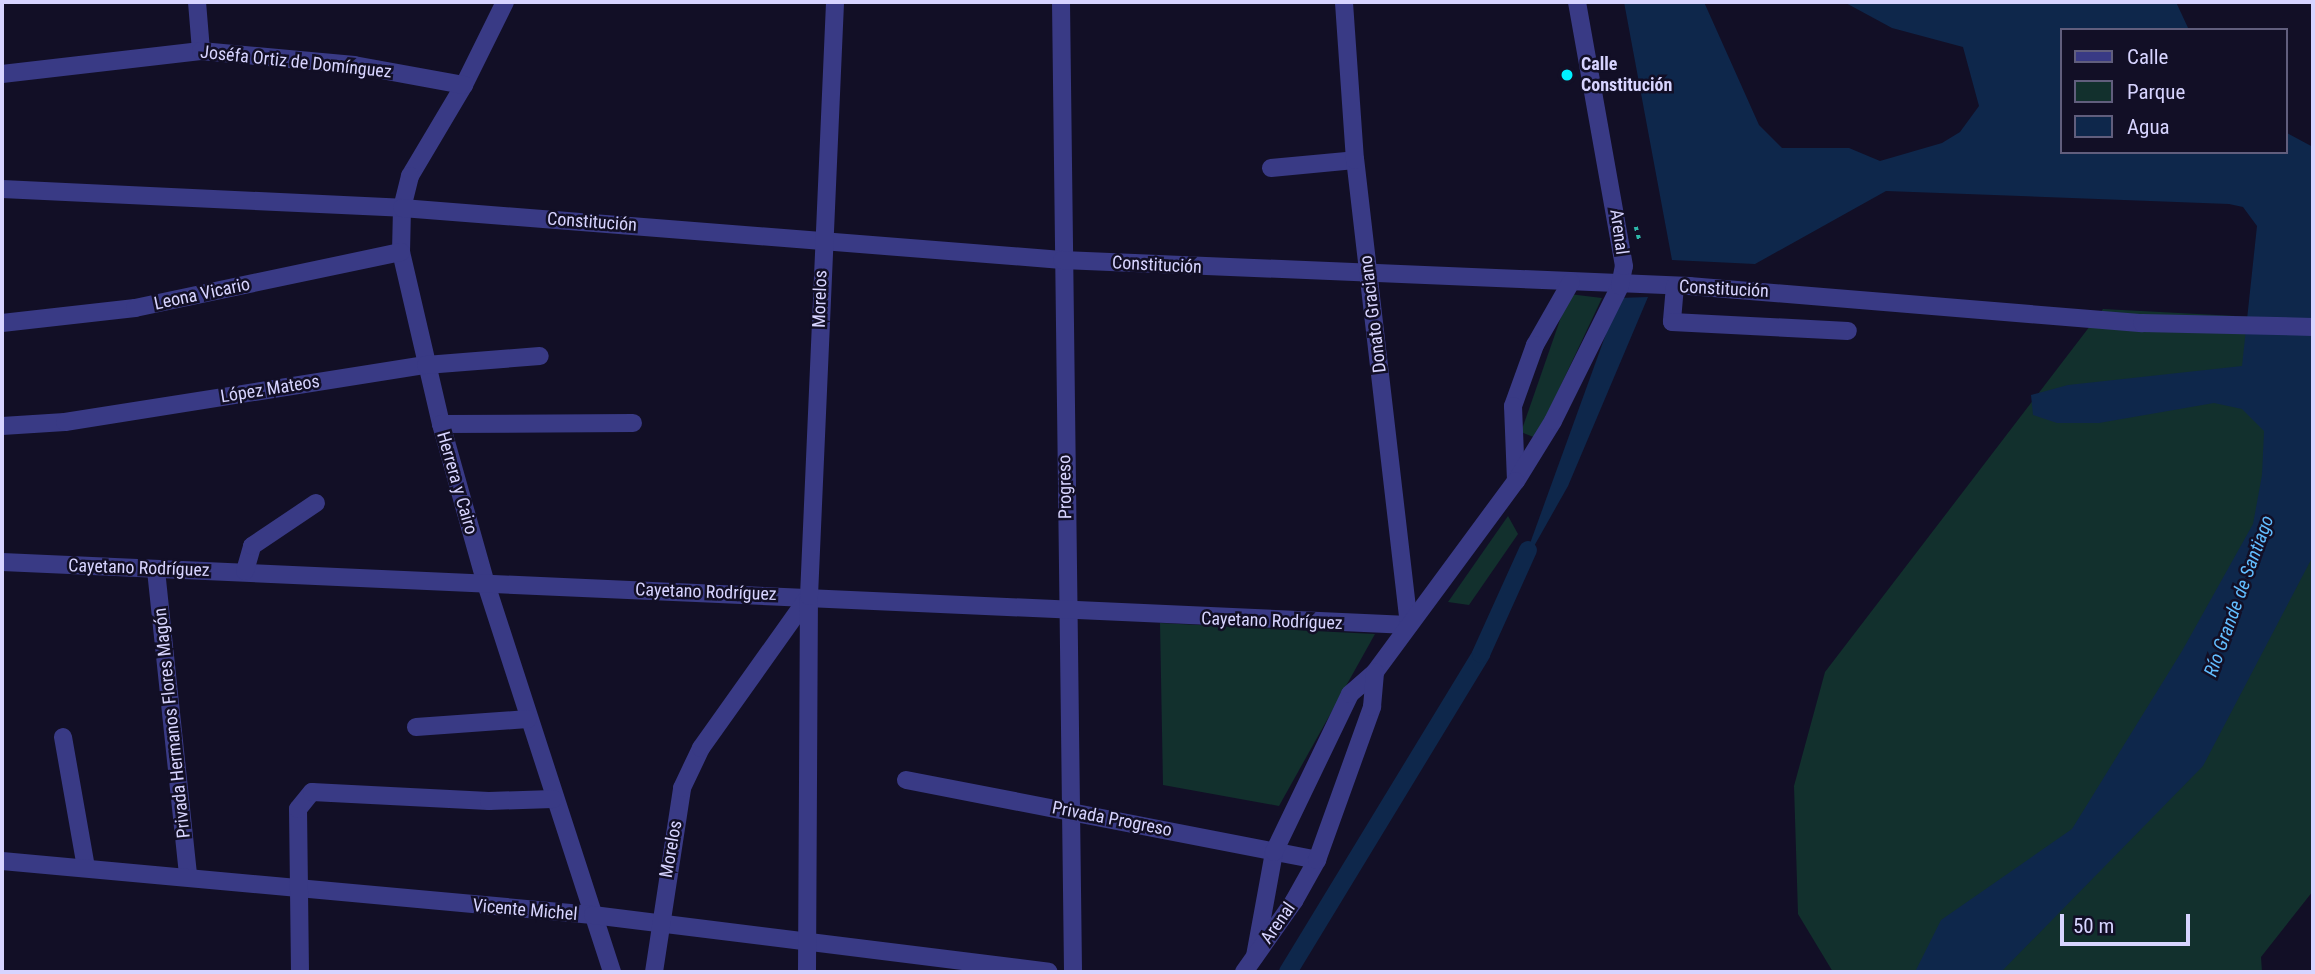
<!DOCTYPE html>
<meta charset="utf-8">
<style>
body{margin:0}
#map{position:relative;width:2315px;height:974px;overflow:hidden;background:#120f26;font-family:"Roboto Condensed",sans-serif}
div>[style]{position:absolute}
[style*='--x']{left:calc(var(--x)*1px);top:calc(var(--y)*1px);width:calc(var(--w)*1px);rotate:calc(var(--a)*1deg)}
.green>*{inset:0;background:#12302d}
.water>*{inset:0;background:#0e274b}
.canal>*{height:18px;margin:-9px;padding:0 9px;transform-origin:9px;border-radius:9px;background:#0e274b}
.path>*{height:3.5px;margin-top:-1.75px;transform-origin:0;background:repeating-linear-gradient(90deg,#2eb8aa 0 3.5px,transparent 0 8.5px)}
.minor>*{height:18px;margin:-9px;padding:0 9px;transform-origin:9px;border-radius:9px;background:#393a85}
.dots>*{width:19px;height:19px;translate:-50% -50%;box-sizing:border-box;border:4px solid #120f26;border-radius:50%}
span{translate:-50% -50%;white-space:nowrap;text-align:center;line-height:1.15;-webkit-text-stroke:5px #120f26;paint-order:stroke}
.street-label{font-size:18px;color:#d7d4ff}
.poi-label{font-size:18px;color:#d7d4ff;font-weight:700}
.left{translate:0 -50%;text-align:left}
.water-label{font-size:19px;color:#62bdff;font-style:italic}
.frame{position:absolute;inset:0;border:4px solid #d7d4ff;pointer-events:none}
.legend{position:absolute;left:2060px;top:28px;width:228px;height:126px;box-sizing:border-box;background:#120f26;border:2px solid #615e7d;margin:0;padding:9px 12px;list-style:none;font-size:21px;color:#d7d4ff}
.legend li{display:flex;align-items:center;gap:14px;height:35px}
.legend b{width:35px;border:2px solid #615e7d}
.scale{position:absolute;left:2060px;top:914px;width:130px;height:32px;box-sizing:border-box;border:4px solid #d7d4ff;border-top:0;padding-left:9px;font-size:21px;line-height:24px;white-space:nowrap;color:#d7d4ff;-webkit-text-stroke:5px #120f26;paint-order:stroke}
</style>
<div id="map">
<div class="green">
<div style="clip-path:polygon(1569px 294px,1602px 298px,1536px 438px,1521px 432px)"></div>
<div style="clip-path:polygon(2103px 309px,2313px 320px,2313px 891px,2261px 957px,2262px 972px,1833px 972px,1798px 914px,1794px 786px,1825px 672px)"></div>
<div style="clip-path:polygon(1508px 516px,1518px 534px,1469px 605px,1448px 602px)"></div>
<div style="clip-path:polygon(1160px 623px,1375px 634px,1279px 806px,1163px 785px)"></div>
</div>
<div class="water">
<div style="clip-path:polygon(1624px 2px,1704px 2px,1759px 125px,1782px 148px,1849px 148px,1880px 161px,1942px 143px,1960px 132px,1979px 106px,1963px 47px,1892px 28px,1844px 2px,2176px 2px,2189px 30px,2061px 30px,2061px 152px,2285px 152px,2285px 132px,2313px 147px,2313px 556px,2203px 766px,2001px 972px,1915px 972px,1941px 920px,2072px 829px,2182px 651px,2253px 524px,2262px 475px,2264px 431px,2242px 409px,2214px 403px,2099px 423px,2057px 423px,2033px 415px,2031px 395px,2068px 385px,2242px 366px,2257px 226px,2243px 207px,2229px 204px,1886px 191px,1755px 264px,1672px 260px)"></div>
<div style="clip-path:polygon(1648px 297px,1568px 486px,1520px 571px,1619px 298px)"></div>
</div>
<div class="canal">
<div style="--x:1288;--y:972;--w:372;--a:-58.7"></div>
<div style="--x:1481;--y:654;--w:114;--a:-65.7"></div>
</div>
<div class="path">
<div style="--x:1636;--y:227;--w:16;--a:75"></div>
</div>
<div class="minor">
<div style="--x:197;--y:2;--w:49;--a:85.3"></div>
<div style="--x:505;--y:2;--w:93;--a:116.3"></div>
<div style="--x:464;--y:85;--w:106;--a:120.7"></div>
<div style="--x:410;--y:176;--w:33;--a:104"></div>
<div style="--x:402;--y:208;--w:44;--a:91.3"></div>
<div style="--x:401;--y:252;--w:177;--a:76.9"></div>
<div style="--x:441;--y:424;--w:166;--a:74.3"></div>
<div style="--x:486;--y:584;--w:408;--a:72"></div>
<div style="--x:1061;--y:2;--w:970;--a:89.29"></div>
<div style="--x:2;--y:74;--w:200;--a:-6.6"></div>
<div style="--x:201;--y:51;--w:154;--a:5.2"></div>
<div style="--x:354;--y:65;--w:112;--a:10.3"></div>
<div style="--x:1271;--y:168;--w:84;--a:-5.4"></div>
<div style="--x:2;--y:189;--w:400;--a:2.7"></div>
<div style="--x:402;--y:208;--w:662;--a:4.5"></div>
<div style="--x:1062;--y:260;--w:628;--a:2.37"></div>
<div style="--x:1689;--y:286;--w:455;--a:4.7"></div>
<div style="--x:2142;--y:323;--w:171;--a:1.3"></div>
<div style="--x:1571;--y:282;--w:73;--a:119.7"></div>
<div style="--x:1535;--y:345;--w:65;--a:109.8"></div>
<div style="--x:1513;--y:406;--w:75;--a:87.7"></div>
<div style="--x:1516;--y:481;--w:70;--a:-58.3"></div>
<div style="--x:1553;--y:421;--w:151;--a:-63.6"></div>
<div style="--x:1620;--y:286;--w:20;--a:-79"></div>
<div style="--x:1624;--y:266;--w:268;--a:-100.1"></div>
<div style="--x:1675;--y:286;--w:36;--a:95"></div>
<div style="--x:1672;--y:322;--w:176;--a:2.9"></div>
<div style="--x:2;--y:323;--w:134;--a:-6.4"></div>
<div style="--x:135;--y:308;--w:272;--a:-11.9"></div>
<div style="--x:441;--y:424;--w:192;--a:-0.3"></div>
<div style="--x:2;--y:426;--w:63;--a:-3.6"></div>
<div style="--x:65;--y:422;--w:365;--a:-9"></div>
<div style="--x:426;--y:365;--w:114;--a:-4.5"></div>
<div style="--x:2;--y:562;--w:1408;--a:2.56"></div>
<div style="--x:1409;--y:625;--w:468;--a:-96.6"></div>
<div style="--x:1355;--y:160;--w:158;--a:-94"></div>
<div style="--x:156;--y:570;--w:309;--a:84"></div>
<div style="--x:245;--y:571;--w:26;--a:-74"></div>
<div style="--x:252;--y:546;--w:77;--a:-33.9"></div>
<div style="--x:416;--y:727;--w:112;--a:-4.1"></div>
<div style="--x:63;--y:737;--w:133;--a:80"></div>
<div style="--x:906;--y:780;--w:419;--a:11"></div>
<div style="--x:2;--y:861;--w:593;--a:5.22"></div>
<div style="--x:593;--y:915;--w:459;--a:7.1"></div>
<div style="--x:1255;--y:956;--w:106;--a:-79.6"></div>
<div style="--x:1274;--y:852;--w:175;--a:-64.3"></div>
<div style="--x:1350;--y:694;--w:33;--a:-41"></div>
<div style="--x:1375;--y:672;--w:237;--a:-53.6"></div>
<div style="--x:300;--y:972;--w:163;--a:-90.7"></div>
<div style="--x:298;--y:809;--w:22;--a:-51"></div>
<div style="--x:312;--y:792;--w:177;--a:2.9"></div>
<div style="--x:489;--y:801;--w:64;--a:-1.8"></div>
<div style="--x:654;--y:972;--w:186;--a:-81.3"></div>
<div style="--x:682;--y:788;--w:44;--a:-64.6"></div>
<div style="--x:701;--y:748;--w:186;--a:-54.6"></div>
<div style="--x:807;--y:972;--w:376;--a:-89.7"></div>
<div style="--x:809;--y:596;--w:595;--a:-87.49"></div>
<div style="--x:1244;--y:972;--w:87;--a:-54.8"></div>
<div style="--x:1294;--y:901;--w:47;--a:-60.7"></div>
<div style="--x:1317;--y:860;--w:163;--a:-70.2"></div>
<div style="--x:1372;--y:707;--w:35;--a:-85"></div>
</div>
<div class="dots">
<div style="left:1567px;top:75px;background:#00f0ff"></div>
</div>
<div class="street-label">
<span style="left:296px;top:62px;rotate:6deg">Joséfa Ortiz de Domínguez</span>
<span style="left:592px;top:222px;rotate:4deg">Constitución</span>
<span style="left:1619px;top:232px;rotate:82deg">Arenal</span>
<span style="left:1157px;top:265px;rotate:3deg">Constitución</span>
<span style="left:1724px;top:289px;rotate:3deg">Constitución</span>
<span style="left:202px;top:294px;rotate:-12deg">Leona Vicario</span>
<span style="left:820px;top:299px;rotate:-88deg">Morelos</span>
<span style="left:1373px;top:314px;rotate:-97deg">Donato Graciano</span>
<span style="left:270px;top:389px;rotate:-9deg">López Mateos</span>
<span style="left:457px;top:483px;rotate:74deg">Herrera y Cairo</span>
<span style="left:1065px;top:487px;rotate:-91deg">Progreso</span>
<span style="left:139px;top:568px;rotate:2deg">Cayetano Rodríguez</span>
<span style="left:706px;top:592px;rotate:2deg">Cayetano Rodríguez</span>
<span style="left:1272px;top:621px;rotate:2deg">Cayetano Rodríguez</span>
<span style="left:172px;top:723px;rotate:-96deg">Privada Hermanos Flores Magón</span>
<span style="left:1112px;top:819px;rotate:11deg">Privada Progreso</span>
<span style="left:671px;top:849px;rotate:-80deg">Morelos</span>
<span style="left:525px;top:910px;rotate:5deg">Vicente Michel</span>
<span style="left:1278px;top:923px;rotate:-55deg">Arenal</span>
</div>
<div class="poi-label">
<span class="left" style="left:1581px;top:75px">Calle<br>Constitución</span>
</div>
<div class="water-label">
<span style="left:2239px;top:596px;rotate:-70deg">Río Grande de Santiago</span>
</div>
<div class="frame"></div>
<ul class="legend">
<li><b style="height:9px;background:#393a85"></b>Calle</li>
<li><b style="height:19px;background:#12302d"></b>Parque</li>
<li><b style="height:19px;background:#0e274b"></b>Agua</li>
</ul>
<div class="scale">50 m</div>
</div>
